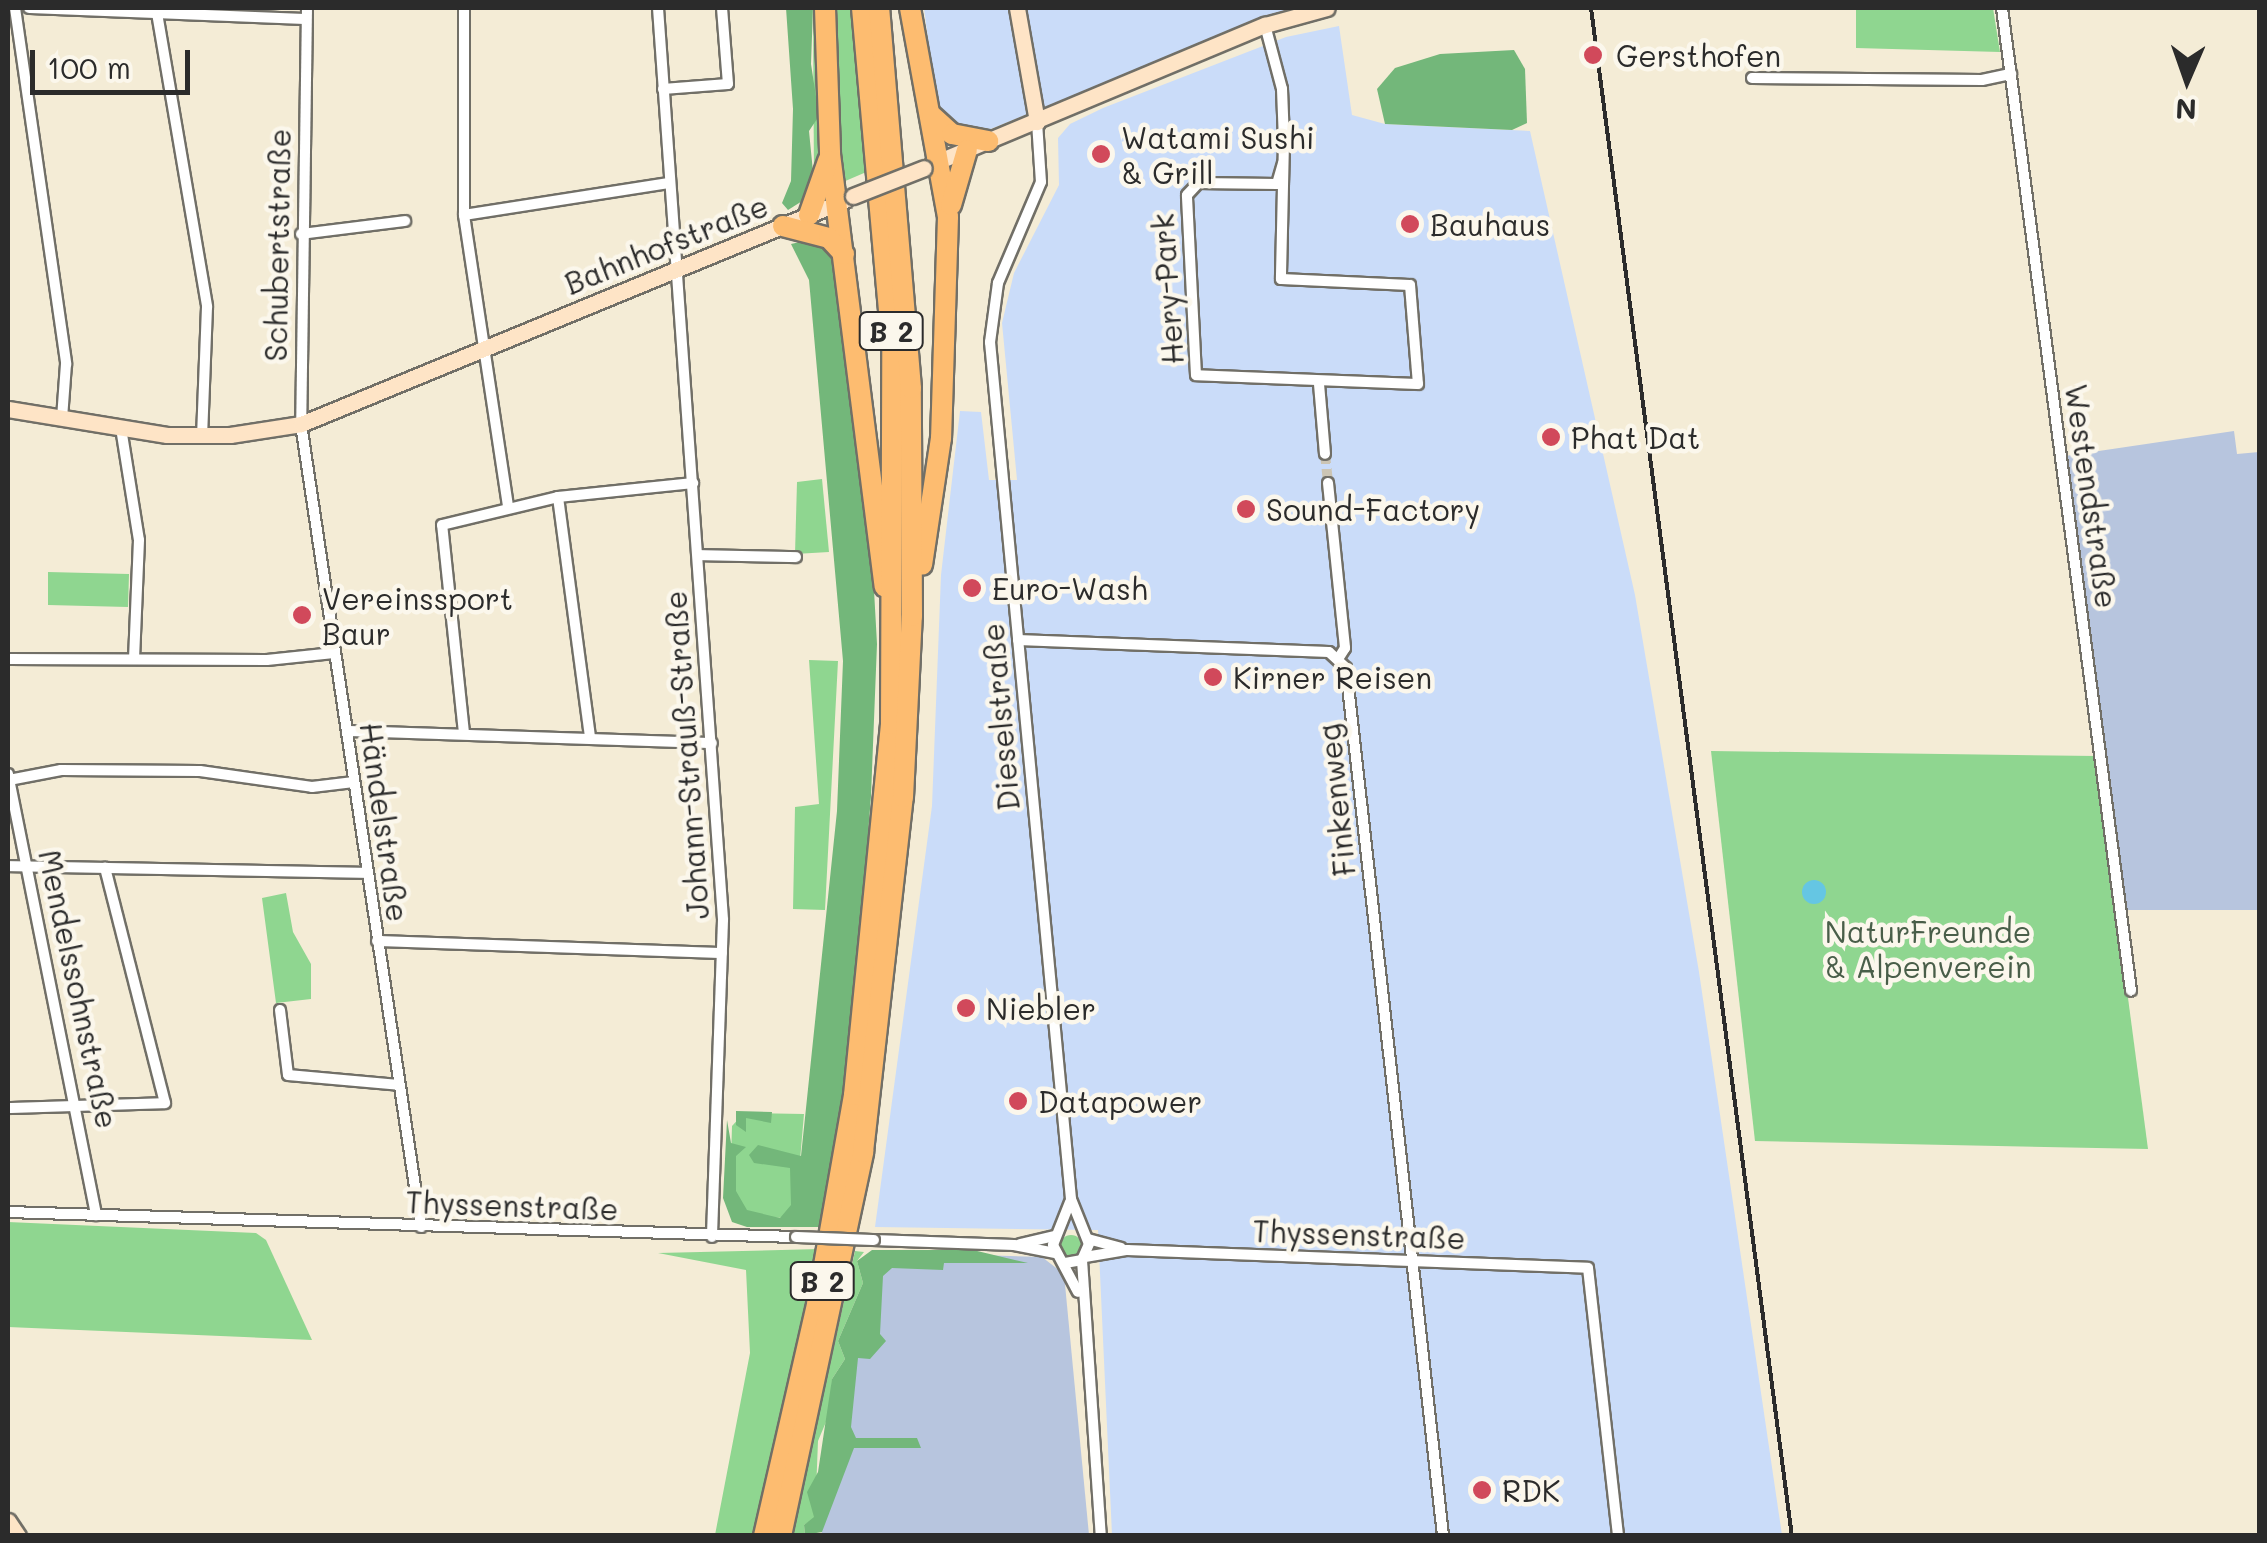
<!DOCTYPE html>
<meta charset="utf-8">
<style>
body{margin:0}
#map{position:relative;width:2267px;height:1543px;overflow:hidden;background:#f4ecd6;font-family:Mali,sans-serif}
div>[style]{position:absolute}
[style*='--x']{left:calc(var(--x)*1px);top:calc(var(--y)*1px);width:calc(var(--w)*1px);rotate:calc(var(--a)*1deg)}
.built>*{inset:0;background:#cadcf9}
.industrial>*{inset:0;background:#b7c5de}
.green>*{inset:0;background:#8fd690}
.round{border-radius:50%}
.forest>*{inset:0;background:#73b77a}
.water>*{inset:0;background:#65c6e3}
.street-tunnel>*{height:10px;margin-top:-5px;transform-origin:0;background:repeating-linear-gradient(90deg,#ccc5b4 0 10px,transparent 0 15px)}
.roads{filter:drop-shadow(2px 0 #716f67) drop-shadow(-2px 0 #716f67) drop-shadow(0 2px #716f67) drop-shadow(0 -2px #716f67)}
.street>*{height:10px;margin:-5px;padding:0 5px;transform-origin:5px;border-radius:5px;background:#fff}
.secondary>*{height:15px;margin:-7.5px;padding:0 7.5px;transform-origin:7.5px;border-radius:7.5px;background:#fee4c6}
.highway>*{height:20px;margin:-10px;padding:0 10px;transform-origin:10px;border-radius:10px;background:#fdbc70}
.rail>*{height:4px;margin:-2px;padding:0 2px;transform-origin:2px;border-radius:2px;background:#2b2b2b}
.bridges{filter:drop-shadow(2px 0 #716f67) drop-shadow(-2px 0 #716f67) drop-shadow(0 2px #716f67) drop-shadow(0 -2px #716f67)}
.street-bridge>*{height:10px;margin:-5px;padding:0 5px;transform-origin:5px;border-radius:5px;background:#fff}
.secondary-bridge>*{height:15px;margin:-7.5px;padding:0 7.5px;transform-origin:7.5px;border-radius:7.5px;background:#fee4c6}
.dots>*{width:28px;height:28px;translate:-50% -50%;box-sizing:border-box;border:5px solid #fbf7ec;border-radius:50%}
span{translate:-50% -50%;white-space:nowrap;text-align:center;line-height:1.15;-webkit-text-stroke:9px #fbf7ec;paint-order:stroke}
.shield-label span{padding:2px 8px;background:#fbf7ec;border:2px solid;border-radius:8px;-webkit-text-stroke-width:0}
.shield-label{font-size:28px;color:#2b2b2b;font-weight:700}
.poi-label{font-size:30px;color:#2b2b2b}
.left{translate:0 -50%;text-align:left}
.street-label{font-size:30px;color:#2b2b2b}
.park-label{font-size:30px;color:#495e49}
.frame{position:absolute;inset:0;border:10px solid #2b2b2b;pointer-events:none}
.north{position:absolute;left:2137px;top:30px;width:100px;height:100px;-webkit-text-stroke:8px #fbf7ec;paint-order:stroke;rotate:182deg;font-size:28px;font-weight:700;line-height:40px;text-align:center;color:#2b2b2b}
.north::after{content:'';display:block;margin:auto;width:35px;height:45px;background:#2b2b2b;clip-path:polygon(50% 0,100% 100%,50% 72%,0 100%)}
.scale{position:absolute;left:30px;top:50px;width:160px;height:45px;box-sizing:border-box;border:5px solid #2b2b2b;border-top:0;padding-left:12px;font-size:30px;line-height:35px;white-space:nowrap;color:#2b2b2b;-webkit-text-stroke:8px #fbf7ec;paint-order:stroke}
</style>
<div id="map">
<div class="built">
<div style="clip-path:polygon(924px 8px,1291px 8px,978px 134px,952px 128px,938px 116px)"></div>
<div style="clip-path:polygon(1339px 26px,1352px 115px,1385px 124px,1530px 131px,1635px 595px,1699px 972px,1782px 1535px,1112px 1535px,1098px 1230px,875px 1227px,932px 806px,941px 575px,960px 411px,981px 412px,989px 480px,1017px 480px,1002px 323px,1014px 273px,1059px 185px,1058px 138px,1070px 124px,1103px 108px,1286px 37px)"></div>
</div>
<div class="industrial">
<div style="clip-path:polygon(2234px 431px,2237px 454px,2259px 452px,2259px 910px,2125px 910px,2065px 456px)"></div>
<div style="clip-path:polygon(878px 1252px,1042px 1257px,1064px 1274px,1089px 1535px,821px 1536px)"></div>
</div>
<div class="green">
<div style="clip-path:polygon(813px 8px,817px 8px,820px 159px,814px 182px)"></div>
<div style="clip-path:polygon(831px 8px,853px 8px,871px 170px,843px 182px)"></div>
<div style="clip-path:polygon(1856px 8px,1993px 8px,2000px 52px,1856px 48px)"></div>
<div style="clip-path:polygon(822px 479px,829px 552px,795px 554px,797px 482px)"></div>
<div style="clip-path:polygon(48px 572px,129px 574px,128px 607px,48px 605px)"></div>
<div style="clip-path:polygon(809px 660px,838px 661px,825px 910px,793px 909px,795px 807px,819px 804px)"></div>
<div style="clip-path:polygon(1711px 751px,2096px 756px,2148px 1149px,1755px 1141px)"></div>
<div style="clip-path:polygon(286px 893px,293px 932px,311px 964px,311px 999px,276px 1003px,262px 898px)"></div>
<div style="clip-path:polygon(744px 1113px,804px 1114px,795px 1218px,739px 1217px,730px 1194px,732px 1126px)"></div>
<div style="clip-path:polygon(8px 1222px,256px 1233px,266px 1240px,312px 1340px,8px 1327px)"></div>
<div class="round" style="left:1060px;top:1235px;width:22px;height:22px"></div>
<div style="clip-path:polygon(820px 1249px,756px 1535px,715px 1535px,750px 1353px,746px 1270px,658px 1253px)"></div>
<div style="clip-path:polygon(855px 1251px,864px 1252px,857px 1261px,863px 1283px,838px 1341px,845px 1359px,832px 1379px,831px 1410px,818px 1441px,815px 1518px,804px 1525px,805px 1535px,792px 1536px)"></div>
</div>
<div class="forest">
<div style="clip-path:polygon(786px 8px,813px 8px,811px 64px,819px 116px,809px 131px,814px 182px,807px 198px,788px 210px,782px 203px,791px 181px,793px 109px)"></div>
<div style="clip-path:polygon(1514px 50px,1525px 69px,1527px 123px,1512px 130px,1385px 124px,1377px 89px,1395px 68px,1440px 54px)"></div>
<div style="clip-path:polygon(809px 240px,833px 249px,871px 536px,877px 644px,871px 796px,851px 1054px,824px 1227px,747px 1227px,732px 1222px,723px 1198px,727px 1120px,731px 1143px,746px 1147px,736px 1156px,736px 1191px,747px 1210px,780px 1218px,791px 1205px,790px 1168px,754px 1163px,749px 1155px,758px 1145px,801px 1156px,837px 811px,843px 661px,809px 280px,791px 244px)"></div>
<div style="clip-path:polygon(736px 1111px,772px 1112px,771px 1123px,746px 1118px,746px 1132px,736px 1125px)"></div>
<div style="clip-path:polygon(973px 1250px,1028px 1263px,944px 1263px,943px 1270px,892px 1268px,883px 1276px,880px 1334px,886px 1341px,870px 1359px,858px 1358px,851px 1427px,856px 1438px,917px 1438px,921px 1448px,854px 1448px,822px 1532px,805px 1535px,804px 1525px,814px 1517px,807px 1492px,818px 1472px,832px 1379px,845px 1359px,838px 1341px,863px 1283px,857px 1261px,872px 1250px)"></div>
</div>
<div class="water">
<div class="round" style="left:1802px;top:880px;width:24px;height:24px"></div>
</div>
<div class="street-tunnel">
<div style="--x:1325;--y:454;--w:29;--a:84"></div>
</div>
<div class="roads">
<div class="street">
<div style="--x:15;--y:8;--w:360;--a:81.8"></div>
<div style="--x:66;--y:364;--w:54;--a:94.2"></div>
<div style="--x:29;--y:8;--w:277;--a:2.3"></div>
<div style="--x:307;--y:8;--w:416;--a:90.8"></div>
<div style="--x:301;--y:424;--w:812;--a:81.5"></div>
<div style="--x:464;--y:8;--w:207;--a:90"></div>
<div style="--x:464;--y:215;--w:294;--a:81.4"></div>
<div style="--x:658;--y:8;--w:914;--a:85.92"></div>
<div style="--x:723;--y:920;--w:317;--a:92"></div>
<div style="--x:2002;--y:8;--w:991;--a:82.52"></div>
<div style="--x:157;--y:13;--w:298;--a:80.3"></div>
<div style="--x:207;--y:307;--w:129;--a:92.2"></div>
<div style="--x:1265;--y:25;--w:66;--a:75.1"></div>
<div style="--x:1282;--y:89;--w:53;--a:87.8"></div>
<div style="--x:1284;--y:142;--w:137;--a:91.3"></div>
<div style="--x:1281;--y:279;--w:129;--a:2.7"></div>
<div style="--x:1410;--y:285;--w:99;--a:85.4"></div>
<div style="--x:1418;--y:384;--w:222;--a:-177.7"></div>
<div style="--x:1196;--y:375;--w:180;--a:-92.9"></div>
<div style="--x:1187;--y:195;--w:16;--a:-47"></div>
<div style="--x:1198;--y:183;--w:79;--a:0.7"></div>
<div style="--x:1277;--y:184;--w:22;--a:-74"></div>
<div style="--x:1752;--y:78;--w:230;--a:0.5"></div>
<div style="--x:1982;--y:80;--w:30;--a:-12"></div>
<div style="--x:663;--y:89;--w:65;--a:-4.4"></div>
<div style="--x:728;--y:84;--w:76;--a:-94.5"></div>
<div style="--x:1037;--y:122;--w:60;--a:86.2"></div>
<div style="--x:1041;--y:182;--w:110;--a:113.1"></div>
<div style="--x:998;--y:283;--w:60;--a:97.7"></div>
<div style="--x:990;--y:342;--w:861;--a:84.6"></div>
<div style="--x:1071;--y:1199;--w:48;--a:68.2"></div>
<div style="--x:1089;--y:1244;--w:17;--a:114"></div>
<div style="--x:1082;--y:1260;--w:17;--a:170"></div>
<div style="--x:464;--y:215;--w:207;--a:-8.9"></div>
<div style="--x:301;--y:234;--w:105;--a:-7.1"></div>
<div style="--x:1319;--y:384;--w:70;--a:85.1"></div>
<div style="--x:121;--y:428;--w:113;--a:80.9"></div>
<div style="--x:139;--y:540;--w:118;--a:92.4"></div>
<div style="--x:1328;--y:483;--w:166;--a:84.1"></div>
<div style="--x:1345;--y:648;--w:9;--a:122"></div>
<div style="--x:558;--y:497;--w:242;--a:82.4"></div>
<div style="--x:699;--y:555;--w:97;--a:1.2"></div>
<div style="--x:1018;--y:640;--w:311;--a:2.2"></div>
<div style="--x:1329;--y:652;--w:23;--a:43"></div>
<div style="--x:1346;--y:668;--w:873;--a:83.62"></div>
<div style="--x:8;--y:659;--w:259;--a:0.2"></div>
<div style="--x:267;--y:660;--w:67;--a:-6"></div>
<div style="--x:347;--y:731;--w:365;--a:1.9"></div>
<div style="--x:464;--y:733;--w:209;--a:-96"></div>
<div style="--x:442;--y:525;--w:119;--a:-13.6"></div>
<div style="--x:558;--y:497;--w:136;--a:-5.9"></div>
<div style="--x:8;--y:774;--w:450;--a:78.7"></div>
<div style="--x:9;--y:780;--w:53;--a:-10.9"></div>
<div style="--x:61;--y:770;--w:139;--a:0.4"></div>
<div style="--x:200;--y:771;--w:113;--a:8.1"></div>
<div style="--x:312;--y:787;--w:42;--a:-6.8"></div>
<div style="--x:8;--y:866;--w:359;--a:1.1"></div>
<div style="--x:377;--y:941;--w:345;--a:2"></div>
<div style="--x:280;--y:1010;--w:65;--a:83"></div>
<div style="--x:288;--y:1075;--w:111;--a:5.1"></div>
<div style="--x:8;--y:1108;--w:157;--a:-1.8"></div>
<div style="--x:165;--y:1103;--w:243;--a:-104.3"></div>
<div style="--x:1070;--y:1202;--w:46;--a:111.6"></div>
<div style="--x:1053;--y:1245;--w:53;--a:62"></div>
<div style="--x:8;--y:1212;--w:788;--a:1.82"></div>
<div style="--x:1088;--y:1239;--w:34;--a:15"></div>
<div style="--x:874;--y:1240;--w:140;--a:2"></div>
<div style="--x:1014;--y:1245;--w:42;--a:11"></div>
<div style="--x:1020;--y:1244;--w:36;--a:-13"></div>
<div style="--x:1085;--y:1257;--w:43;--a:-9.5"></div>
<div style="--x:1127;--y:1250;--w:461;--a:2.2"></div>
<div style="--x:1588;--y:1268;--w:270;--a:83.6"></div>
<div style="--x:1082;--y:1260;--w:277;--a:86.1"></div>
</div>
<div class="secondary">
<div style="--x:1017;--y:8;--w:116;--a:80"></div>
<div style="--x:932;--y:164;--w:361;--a:-22.7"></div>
<div style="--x:1265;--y:25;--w:64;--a:-15.3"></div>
<div style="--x:8;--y:409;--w:161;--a:9.3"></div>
<div style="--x:167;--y:435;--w:63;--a:0"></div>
<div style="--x:230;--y:435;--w:72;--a:-8.8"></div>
<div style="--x:301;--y:424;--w:588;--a:-22.38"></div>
<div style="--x:8;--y:1521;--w:18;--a:56"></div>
</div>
<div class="highway">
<div style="--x:825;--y:8;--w:146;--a:88"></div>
<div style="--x:830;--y:154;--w:436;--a:82.8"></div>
<div style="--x:910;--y:8;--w:212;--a:79.7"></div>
<div style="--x:948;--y:217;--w:221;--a:91.8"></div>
<div style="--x:941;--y:438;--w:128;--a:98.5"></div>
<div style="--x:932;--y:116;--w:27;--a:42"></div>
<div style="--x:952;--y:134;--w:37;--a:11"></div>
<div style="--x:951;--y:205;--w:57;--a:-73.8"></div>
<div style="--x:809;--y:215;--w:57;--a:-70.6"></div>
<div style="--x:783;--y:226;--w:48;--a:14.6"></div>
<div style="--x:829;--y:238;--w:22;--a:47"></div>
<div style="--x:764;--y:1536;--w:237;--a:-77.1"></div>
<div style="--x:817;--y:1305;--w:213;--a:-80"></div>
<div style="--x:854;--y:1095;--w:373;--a:-84.3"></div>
<div style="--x:891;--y:724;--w:380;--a:-89.8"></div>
<div style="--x:892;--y:344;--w:337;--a:-95.1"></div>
<div style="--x:781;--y:1536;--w:393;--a:-77.9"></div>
<div style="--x:863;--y:1152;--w:357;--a:-83.6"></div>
<div style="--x:903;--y:797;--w:181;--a:-87.2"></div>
<div style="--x:912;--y:616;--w:228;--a:-90.3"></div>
<div style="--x:911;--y:388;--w:381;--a:-94.8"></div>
</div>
</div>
<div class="rail">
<div style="--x:1591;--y:8;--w:1541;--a:82.51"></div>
</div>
<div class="bridges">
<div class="street-bridge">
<div style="--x:796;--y:1237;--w:78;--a:2.2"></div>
</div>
<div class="secondary-bridge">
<div style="--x:853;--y:196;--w:76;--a:-21.5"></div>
</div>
</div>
<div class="dots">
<div style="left:1593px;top:55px;background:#d1495b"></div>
<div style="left:1101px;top:154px;background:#d1495b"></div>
<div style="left:1410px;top:224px;background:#d1495b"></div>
<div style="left:1551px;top:437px;background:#d1495b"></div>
<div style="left:1246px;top:509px;background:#d1495b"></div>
<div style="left:972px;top:588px;background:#d1495b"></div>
<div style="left:302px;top:615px;background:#d1495b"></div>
<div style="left:1213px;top:677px;background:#d1495b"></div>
<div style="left:966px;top:1008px;background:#d1495b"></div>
<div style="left:1018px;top:1101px;background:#d1495b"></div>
<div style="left:1482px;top:1490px;background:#d1495b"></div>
</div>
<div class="shield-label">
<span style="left:891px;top:331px">B 2</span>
<span style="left:822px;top:1281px">B 2</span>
</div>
<div class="poi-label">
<span class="left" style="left:1616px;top:55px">Gersthofen</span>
<span class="left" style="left:1121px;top:154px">Watami Sushi<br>&amp; Grill</span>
<span class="left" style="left:1430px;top:224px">Bauhaus</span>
<span class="left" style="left:1571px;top:437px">Phat Dat</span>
<span class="left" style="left:1266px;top:509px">Sound-Factory</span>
<span class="left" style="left:992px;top:588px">Euro-Wash</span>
<span class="left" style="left:322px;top:615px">Vereinssport<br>Baur</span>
<span class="left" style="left:1233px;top:677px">Kirner Reisen</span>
<span class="left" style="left:986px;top:1008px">Niebler</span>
<span class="left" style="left:1038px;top:1101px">Datapower</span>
<span class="left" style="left:1502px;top:1490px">RDK</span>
</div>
<div class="street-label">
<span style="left:666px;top:244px;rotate:-22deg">Bahnhofstraße</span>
<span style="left:277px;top:245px;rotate:-89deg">Schubertstraße</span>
<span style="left:1167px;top:289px;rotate:-94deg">Hery-Park</span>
<span style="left:2092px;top:496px;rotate:82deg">Westendstraße</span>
<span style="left:1000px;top:717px;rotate:-95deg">Dieselstraße</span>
<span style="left:686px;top:755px;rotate:-94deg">Johann-Strauß-Straße</span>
<span style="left:1336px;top:800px;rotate:-96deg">Finkenweg</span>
<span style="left:385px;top:822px;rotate:82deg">Händelstraße</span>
<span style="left:79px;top:989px;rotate:78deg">Mendelssohnstraße</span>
<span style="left:512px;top:1205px;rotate:2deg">Thyssenstraße</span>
<span style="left:1359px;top:1234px;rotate:2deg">Thyssenstraße</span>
</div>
<div class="park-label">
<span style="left:1928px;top:948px">NaturFreunde<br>&amp; Alpenverein</span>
</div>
<div class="frame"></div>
<div class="north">N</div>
<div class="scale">100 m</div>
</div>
